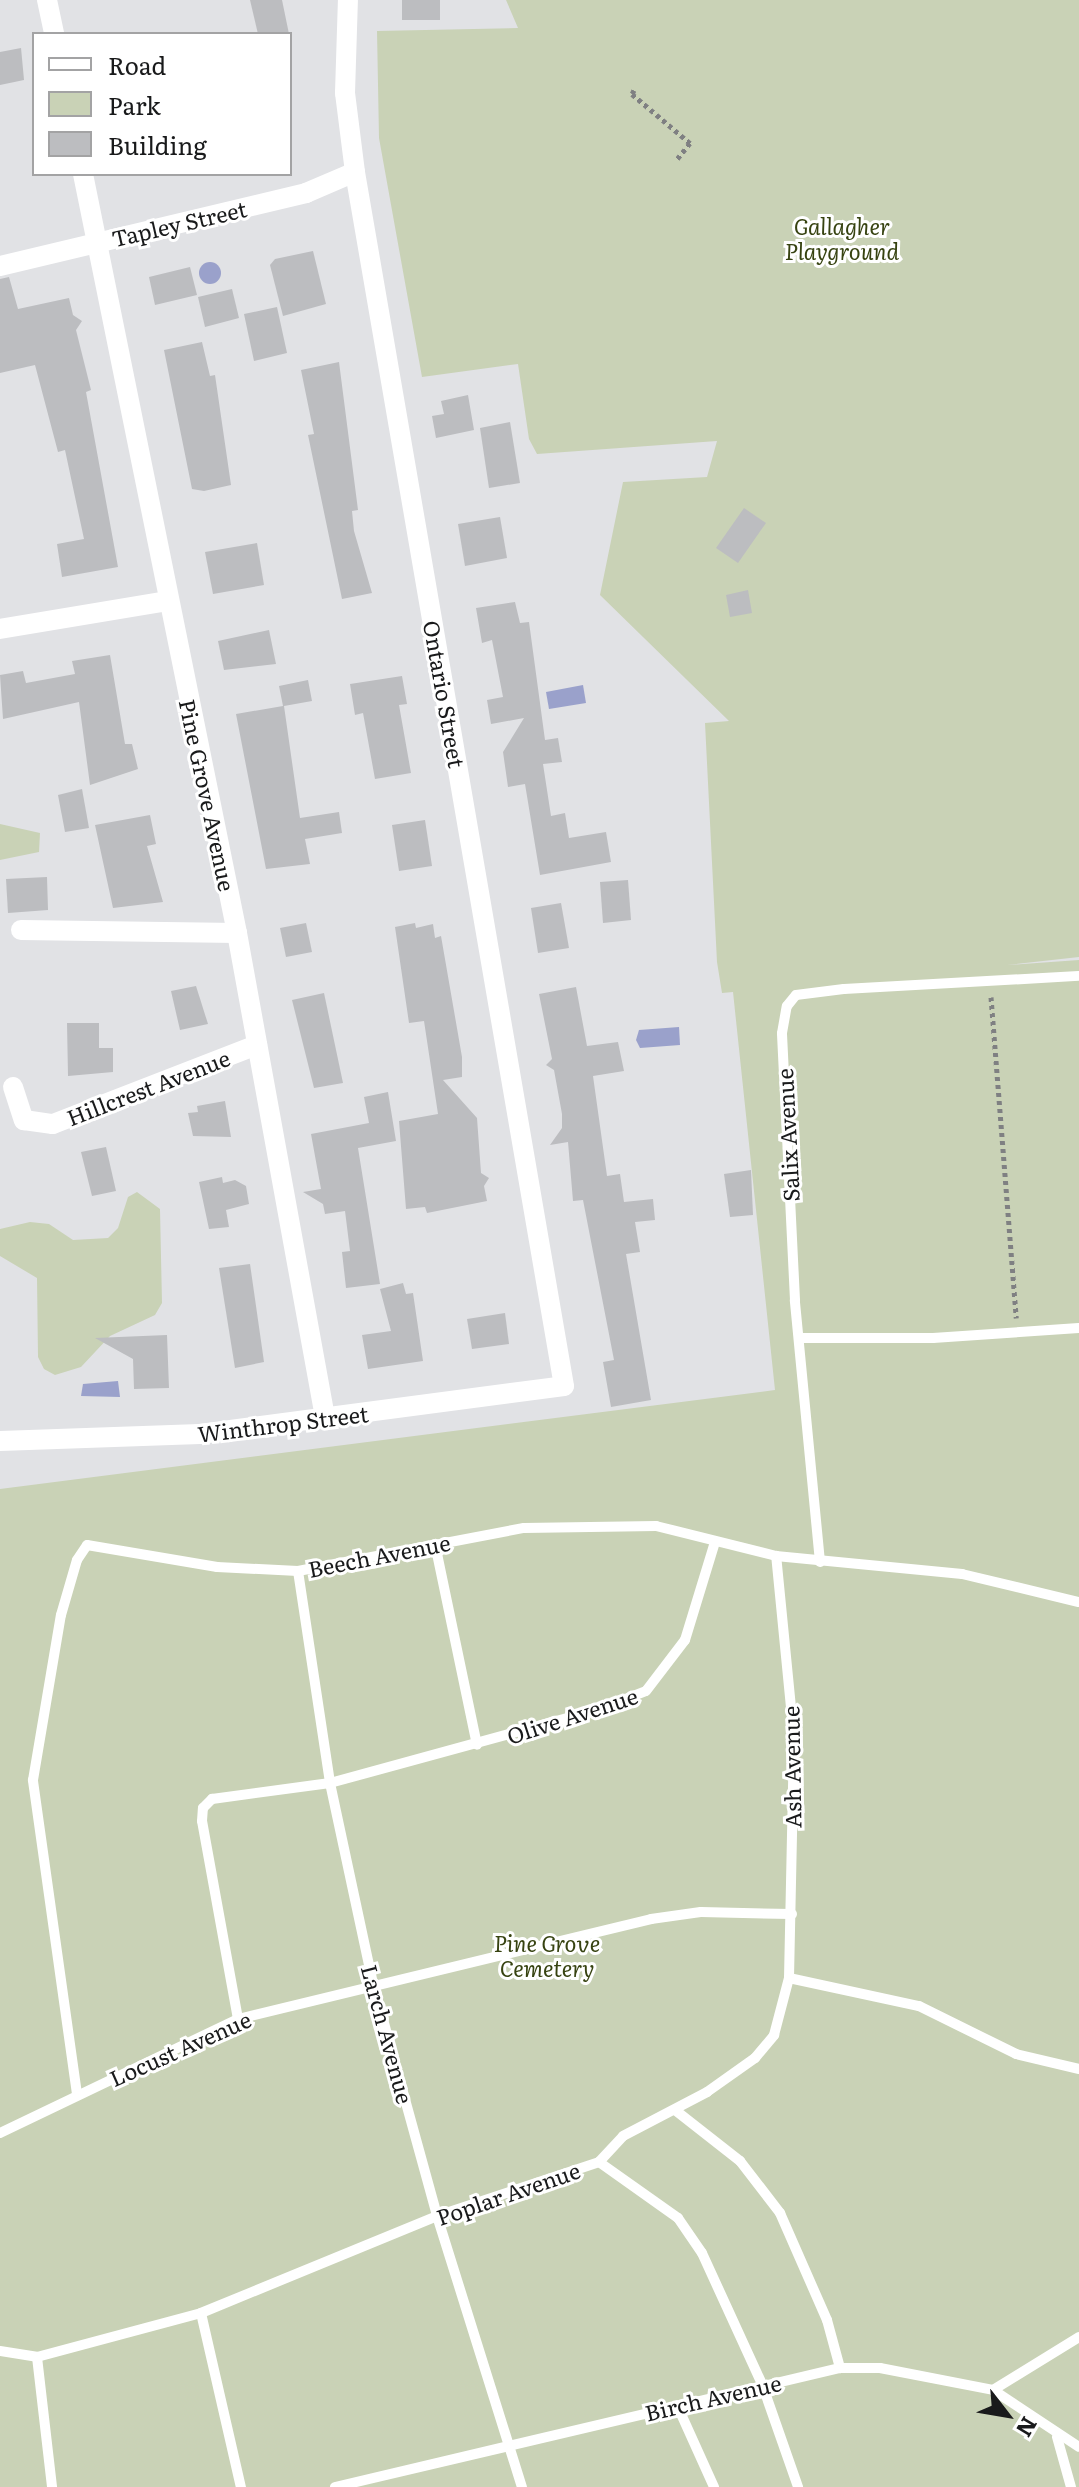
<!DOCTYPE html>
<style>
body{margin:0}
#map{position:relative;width:1079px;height:2487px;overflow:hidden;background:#e1e2e5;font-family:Literata,serif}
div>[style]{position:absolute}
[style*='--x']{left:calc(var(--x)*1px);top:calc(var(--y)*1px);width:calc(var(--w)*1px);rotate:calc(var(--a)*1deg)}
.green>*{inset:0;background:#c9d2b6}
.water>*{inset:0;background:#9aa1cb}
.round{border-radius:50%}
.building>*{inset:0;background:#bcbdc0}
.path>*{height:5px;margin-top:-2.5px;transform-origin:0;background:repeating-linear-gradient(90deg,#7f8082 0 4px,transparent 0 8px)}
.lane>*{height:10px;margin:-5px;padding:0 5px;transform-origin:5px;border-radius:5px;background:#fff}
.street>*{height:20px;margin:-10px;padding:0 10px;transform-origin:10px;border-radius:10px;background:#fff}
span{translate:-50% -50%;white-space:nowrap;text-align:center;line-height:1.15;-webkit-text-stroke:6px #fff;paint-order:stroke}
.street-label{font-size:22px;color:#191a1b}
.park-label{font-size:22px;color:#374311;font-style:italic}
.legend{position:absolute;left:32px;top:32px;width:260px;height:144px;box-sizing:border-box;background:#fff;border:2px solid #a3a3a4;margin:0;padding:10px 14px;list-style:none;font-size:24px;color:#191a1b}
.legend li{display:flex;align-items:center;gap:16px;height:40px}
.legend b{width:40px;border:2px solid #a3a3a4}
.north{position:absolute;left:967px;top:2375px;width:80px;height:80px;-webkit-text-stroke:6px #fff;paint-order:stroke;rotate:121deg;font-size:22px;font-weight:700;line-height:32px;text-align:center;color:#191a1b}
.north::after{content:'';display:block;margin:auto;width:28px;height:36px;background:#191a1b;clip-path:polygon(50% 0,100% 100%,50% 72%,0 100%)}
</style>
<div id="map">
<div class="green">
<div style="clip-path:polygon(506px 0,1079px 0,1079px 957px,1007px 965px,1079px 960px,1079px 2487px,0 2487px,0 1489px,775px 1390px,733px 992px,722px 993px,717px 962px,705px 723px,729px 721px,600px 595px,623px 482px,707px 477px,717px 441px,537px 454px,529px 439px,518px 364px,422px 377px,379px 138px,377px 31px,518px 28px)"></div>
<div style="clip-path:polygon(0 824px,40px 833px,39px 852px,0 860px)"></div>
<div style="clip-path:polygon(137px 1192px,160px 1209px,162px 1303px,155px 1315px,110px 1336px,81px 1367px,55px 1375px,44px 1369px,38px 1357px,37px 1278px,0 1256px,0 1229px,30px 1222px,49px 1224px,73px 1240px,108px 1238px,118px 1228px,128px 1197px)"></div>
</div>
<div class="water">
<div class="round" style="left:199px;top:262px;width:22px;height:22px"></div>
<div style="clip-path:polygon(583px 685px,586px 703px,549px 709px,546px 692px)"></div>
<div style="clip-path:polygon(679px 1027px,680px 1045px,640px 1048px,636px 1040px,639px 1030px)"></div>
<div style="clip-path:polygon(118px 1381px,120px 1397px,81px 1396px,83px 1384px)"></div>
</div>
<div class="building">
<div style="clip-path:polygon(250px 0,282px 0,289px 34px,258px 34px)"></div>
<div style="clip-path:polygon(402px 0,440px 0,440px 20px,402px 20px)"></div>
<div style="clip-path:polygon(21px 48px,24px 80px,0 85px,0 52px)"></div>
<div style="clip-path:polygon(313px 251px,326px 304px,283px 316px,270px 265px,275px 259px)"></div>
<div style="clip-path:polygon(190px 267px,197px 295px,155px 305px,149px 277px)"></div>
<div style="clip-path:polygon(9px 277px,18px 309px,69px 298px,73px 315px,82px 321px,76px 330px,91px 390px,86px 392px,118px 567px,62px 577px,57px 544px,84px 539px,65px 450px,58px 452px,35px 365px,0 373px,0 279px)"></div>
<div style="clip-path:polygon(232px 289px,239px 318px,205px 327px,198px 297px)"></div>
<div style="clip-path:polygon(277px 307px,287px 353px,254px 361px,244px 314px)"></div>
<div style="clip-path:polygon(202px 342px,210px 376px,215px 375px,231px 485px,204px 491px,192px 489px,164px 350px)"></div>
<div style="clip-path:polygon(339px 362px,358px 510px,352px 511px,354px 531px,372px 593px,342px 599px,308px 435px,314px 434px,301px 370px)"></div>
<div style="clip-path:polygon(468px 395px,474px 430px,436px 438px,432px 416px,444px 414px,441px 401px)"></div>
<div style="clip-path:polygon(510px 422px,520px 483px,489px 488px,480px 428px)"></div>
<div style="clip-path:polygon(744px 508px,766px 523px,738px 563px,716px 548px)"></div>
<div style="clip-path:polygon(500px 517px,507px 558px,465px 566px,458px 524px)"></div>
<div style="clip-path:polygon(257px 543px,264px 585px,213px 594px,205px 552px)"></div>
<div style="clip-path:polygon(748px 590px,752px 613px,730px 617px,726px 595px)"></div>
<div style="clip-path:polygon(515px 602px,520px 623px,529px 622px,545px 740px,558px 738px,562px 762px,543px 764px,551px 816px,565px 813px,569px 838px,606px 832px,611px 862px,540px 875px,525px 784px,508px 787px,503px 752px,524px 718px,491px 724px,487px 700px,503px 697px,492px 640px,482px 643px,476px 608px)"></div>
<div style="clip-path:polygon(269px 630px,276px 664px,224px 670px,218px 641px)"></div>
<div style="clip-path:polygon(110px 655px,125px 744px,132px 744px,138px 769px,90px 785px,79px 702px,3px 719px,0 675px,23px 671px,26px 683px,75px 674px,72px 661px)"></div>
<div style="clip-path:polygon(402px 676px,407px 704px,399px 705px,411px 773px,375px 779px,363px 713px,355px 715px,350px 684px)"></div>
<div style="clip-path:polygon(308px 680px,312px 701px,284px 706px,300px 818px,339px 812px,342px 833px,305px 839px,310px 864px,266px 869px,236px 714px,283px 706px,279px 686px)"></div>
<div style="clip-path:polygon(82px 789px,89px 828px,65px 832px,58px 795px)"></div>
<div style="clip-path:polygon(150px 815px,156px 844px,147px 846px,163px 902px,113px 908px,95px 825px)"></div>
<div style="clip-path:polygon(425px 820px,432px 866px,399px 871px,392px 825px)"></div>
<div style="clip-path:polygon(47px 877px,48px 910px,8px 913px,6px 879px)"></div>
<div style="clip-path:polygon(628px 880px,631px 920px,603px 923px,600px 882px)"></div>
<div style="clip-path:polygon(561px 903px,569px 948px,538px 953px,531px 908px)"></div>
<div style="clip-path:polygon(306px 923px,312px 952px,286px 957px,280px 928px)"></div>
<div style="clip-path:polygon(415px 923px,416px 928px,433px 924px,435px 938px,441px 936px,462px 1057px,462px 1077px,443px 1080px,477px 1118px,481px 1173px,489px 1178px,484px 1186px,487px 1201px,427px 1213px,425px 1207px,406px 1209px,399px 1121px,438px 1114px,424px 1021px,409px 1023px,395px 927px)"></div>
<div style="clip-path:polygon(196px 986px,208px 1024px,180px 1030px,171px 991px)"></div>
<div style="clip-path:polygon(576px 987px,587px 1046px,618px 1042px,624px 1071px,593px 1076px,607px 1176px,620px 1174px,624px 1202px,653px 1199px,655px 1220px,635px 1222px,640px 1252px,626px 1254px,651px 1400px,611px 1407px,603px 1362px,614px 1360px,583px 1200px,573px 1201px,568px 1142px,550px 1145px,562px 1128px,562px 1114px,554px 1070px,546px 1065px,552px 1059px,539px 994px)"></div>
<div style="clip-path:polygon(324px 993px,343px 1083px,314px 1088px,292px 1000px)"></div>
<div style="clip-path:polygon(67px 1023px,99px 1023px,99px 1048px,113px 1048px,113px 1072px,68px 1076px)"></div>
<div style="clip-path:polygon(388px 1092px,396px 1141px,358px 1148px,380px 1284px,346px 1288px,342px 1252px,350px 1251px,345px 1211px,325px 1214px,323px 1204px,303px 1192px,321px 1189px,311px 1134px,369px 1123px,364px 1097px)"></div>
<div style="clip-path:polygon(225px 1101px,231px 1137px,193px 1136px,188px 1113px,198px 1112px,197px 1106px)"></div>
<div style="clip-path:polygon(106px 1147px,116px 1191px,92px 1196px,81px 1152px)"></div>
<div style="clip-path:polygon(751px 1170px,753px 1215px,730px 1217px,724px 1174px)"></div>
<div style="clip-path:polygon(222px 1177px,223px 1183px,235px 1180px,246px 1186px,249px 1204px,226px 1210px,229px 1227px,209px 1229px,199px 1182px)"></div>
<div style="clip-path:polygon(250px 1264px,264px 1362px,235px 1368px,219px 1268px)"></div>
<div style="clip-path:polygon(403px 1283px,406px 1294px,413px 1293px,423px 1361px,368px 1369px,362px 1335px,391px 1331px,380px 1289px)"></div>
<div style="clip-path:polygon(505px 1313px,509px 1344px,472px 1349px,467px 1319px)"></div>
<div style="clip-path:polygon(167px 1335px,169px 1388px,134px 1389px,133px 1359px,95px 1338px)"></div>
</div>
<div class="path">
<div style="--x:634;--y:90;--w:4;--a:117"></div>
<div style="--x:632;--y:94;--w:76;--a:40.2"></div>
<div style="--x:690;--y:143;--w:22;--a:129"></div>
<div style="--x:991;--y:997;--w:322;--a:85.5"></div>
</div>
<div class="lane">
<div style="--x:799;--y:1338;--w:134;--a:0"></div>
<div style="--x:933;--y:1338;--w:146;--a:-3.9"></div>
<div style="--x:435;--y:1544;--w:205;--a:78.2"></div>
<div style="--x:820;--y:1562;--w:263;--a:-95.5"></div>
<div style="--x:795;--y:1300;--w:267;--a:-92.8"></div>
<div style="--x:782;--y:1033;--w:27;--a:-80"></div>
<div style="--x:787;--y:1006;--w:14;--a:-51"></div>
<div style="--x:796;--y:995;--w:48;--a:-7.1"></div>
<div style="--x:844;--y:989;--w:235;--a:-3.2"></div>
<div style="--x:298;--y:1571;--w:214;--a:81.4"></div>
<div style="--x:330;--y:1783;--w:205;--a:77.9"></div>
<div style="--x:373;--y:1983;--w:242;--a:74.6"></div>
<div style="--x:437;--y:2216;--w:284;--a:72.6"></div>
<div style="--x:789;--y:1978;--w:133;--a:12.2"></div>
<div style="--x:919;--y:2006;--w:108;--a:26.3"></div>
<div style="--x:1016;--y:2054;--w:65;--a:13.4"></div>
<div style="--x:238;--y:2019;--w:201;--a:-100.3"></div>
<div style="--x:202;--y:1821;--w:13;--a:-86"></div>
<div style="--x:203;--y:1808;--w:13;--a:-45"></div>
<div style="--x:212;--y:1799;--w:119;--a:-7.7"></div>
<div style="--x:330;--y:1783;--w:280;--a:-15.3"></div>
<div style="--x:600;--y:1709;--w:49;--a:-21.4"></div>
<div style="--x:646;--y:1691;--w:64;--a:-52.6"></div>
<div style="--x:685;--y:1640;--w:102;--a:-73"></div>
<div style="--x:77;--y:2094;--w:317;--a:-98"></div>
<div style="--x:33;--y:1780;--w:167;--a:-80.4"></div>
<div style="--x:61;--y:1615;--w:57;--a:-73.8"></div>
<div style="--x:77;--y:1560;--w:18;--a:-56"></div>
<div style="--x:87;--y:1545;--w:132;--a:9.6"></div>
<div style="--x:217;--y:1567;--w:81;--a:2.8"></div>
<div style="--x:298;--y:1571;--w:230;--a:-10.8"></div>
<div style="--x:524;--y:1528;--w:132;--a:-0.9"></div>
<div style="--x:656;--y:1526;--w:124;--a:14"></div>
<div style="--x:776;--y:1556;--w:187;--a:5.5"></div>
<div style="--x:962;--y:1574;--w:120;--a:13.5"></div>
<div style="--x:675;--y:2110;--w:83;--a:38.1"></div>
<div style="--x:740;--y:2161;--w:66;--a:52.4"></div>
<div style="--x:780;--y:2213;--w:117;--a:66.3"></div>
<div style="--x:827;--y:2320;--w:50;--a:74.8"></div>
<div style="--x:0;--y:2133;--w:264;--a:-25.6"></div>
<div style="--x:238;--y:2019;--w:425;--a:-13.6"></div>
<div style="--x:651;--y:1919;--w:50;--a:-8"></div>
<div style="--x:701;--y:1912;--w:91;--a:1.3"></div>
<div style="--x:599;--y:2162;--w:97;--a:35.3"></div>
<div style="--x:678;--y:2218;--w:42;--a:55.6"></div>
<div style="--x:702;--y:2253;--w:144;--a:65.4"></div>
<div style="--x:762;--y:2384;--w:109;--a:70.7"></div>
<div style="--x:201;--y:2313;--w:179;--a:77.1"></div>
<div style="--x:0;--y:2351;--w:37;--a:9"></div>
<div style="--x:37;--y:2357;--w:170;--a:-15"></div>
<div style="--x:201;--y:2313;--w:255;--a:-22.3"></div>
<div style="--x:437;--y:2216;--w:171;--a:-18.4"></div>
<div style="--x:599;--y:2162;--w:35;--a:-47"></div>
<div style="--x:623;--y:2136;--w:95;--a:-27.6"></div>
<div style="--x:707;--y:2092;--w:59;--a:-35.3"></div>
<div style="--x:755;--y:2058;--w:30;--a:-50"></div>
<div style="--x:774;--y:2035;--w:59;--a:-75.3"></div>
<div style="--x:789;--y:1978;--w:240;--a:-88.8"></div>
<div style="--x:794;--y:1738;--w:183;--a:-95.6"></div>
<div style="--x:37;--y:2357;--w:131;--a:83.4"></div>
<div style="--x:993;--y:2390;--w:101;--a:-31.6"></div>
<div style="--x:677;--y:2405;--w:90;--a:65.7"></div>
<div style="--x:1057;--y:2437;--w:52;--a:74.4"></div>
<div style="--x:335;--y:2487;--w:519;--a:-13.26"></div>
<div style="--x:840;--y:2368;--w:40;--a:0"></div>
<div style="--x:880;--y:2368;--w:115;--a:11"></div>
<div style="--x:993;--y:2390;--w:103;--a:33.5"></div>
</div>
<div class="street">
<div style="--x:47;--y:0;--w:35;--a:78"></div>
<div style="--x:83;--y:174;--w:774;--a:78.53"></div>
<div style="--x:237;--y:933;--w:493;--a:79.7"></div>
<div style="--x:0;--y:266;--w:315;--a:-13.4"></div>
<div style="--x:306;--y:193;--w:53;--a:-23.2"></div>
<div style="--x:0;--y:629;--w:169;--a:-9.5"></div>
<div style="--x:21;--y:930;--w:216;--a:0.8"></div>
<div style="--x:13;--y:1087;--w:35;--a:72"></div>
<div style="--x:24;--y:1120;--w:29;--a:8"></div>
<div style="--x:53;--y:1124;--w:219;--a:-21.2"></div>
<div style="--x:0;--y:1441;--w:200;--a:-2"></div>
<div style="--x:200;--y:1434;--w:367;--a:-7.5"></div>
<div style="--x:564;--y:1386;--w:1232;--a:-99.77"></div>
<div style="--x:355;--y:172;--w:80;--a:-97.2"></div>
<div style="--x:345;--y:93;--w:93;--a:-88.2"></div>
</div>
<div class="street-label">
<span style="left:179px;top:223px;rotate:-13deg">Tapley Street</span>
<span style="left:445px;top:694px;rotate:80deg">Ontario Street</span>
<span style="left:208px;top:795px;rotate:78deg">Pine Grove Avenue</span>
<span style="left:148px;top:1087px;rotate:-21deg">Hillcrest Avenue</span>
<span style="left:787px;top:1135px;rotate:-93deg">Salix Avenue</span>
<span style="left:283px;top:1423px;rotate:-7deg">Winthrop Street</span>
<span style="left:379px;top:1555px;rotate:-11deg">Beech Avenue</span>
<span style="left:572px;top:1715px;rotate:-18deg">Olive Avenue</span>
<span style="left:791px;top:1767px;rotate:-91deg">Ash Avenue</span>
<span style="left:388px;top:2034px;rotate:75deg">Larch Avenue</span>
<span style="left:180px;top:2048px;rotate:-24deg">Locust Avenue</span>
<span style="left:508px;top:2193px;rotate:-19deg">Poplar Avenue</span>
<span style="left:713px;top:2397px;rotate:-13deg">Birch Avenue</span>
</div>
<div class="park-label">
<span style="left:842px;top:238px">Gallagher<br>Playground</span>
<span style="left:547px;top:1955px">Pine Grove<br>Cemetery</span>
</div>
<ul class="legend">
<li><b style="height:10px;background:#fff"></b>Road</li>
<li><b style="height:22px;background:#c9d2b6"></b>Park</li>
<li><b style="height:22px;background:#bcbdc0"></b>Building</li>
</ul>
<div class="north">N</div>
</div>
